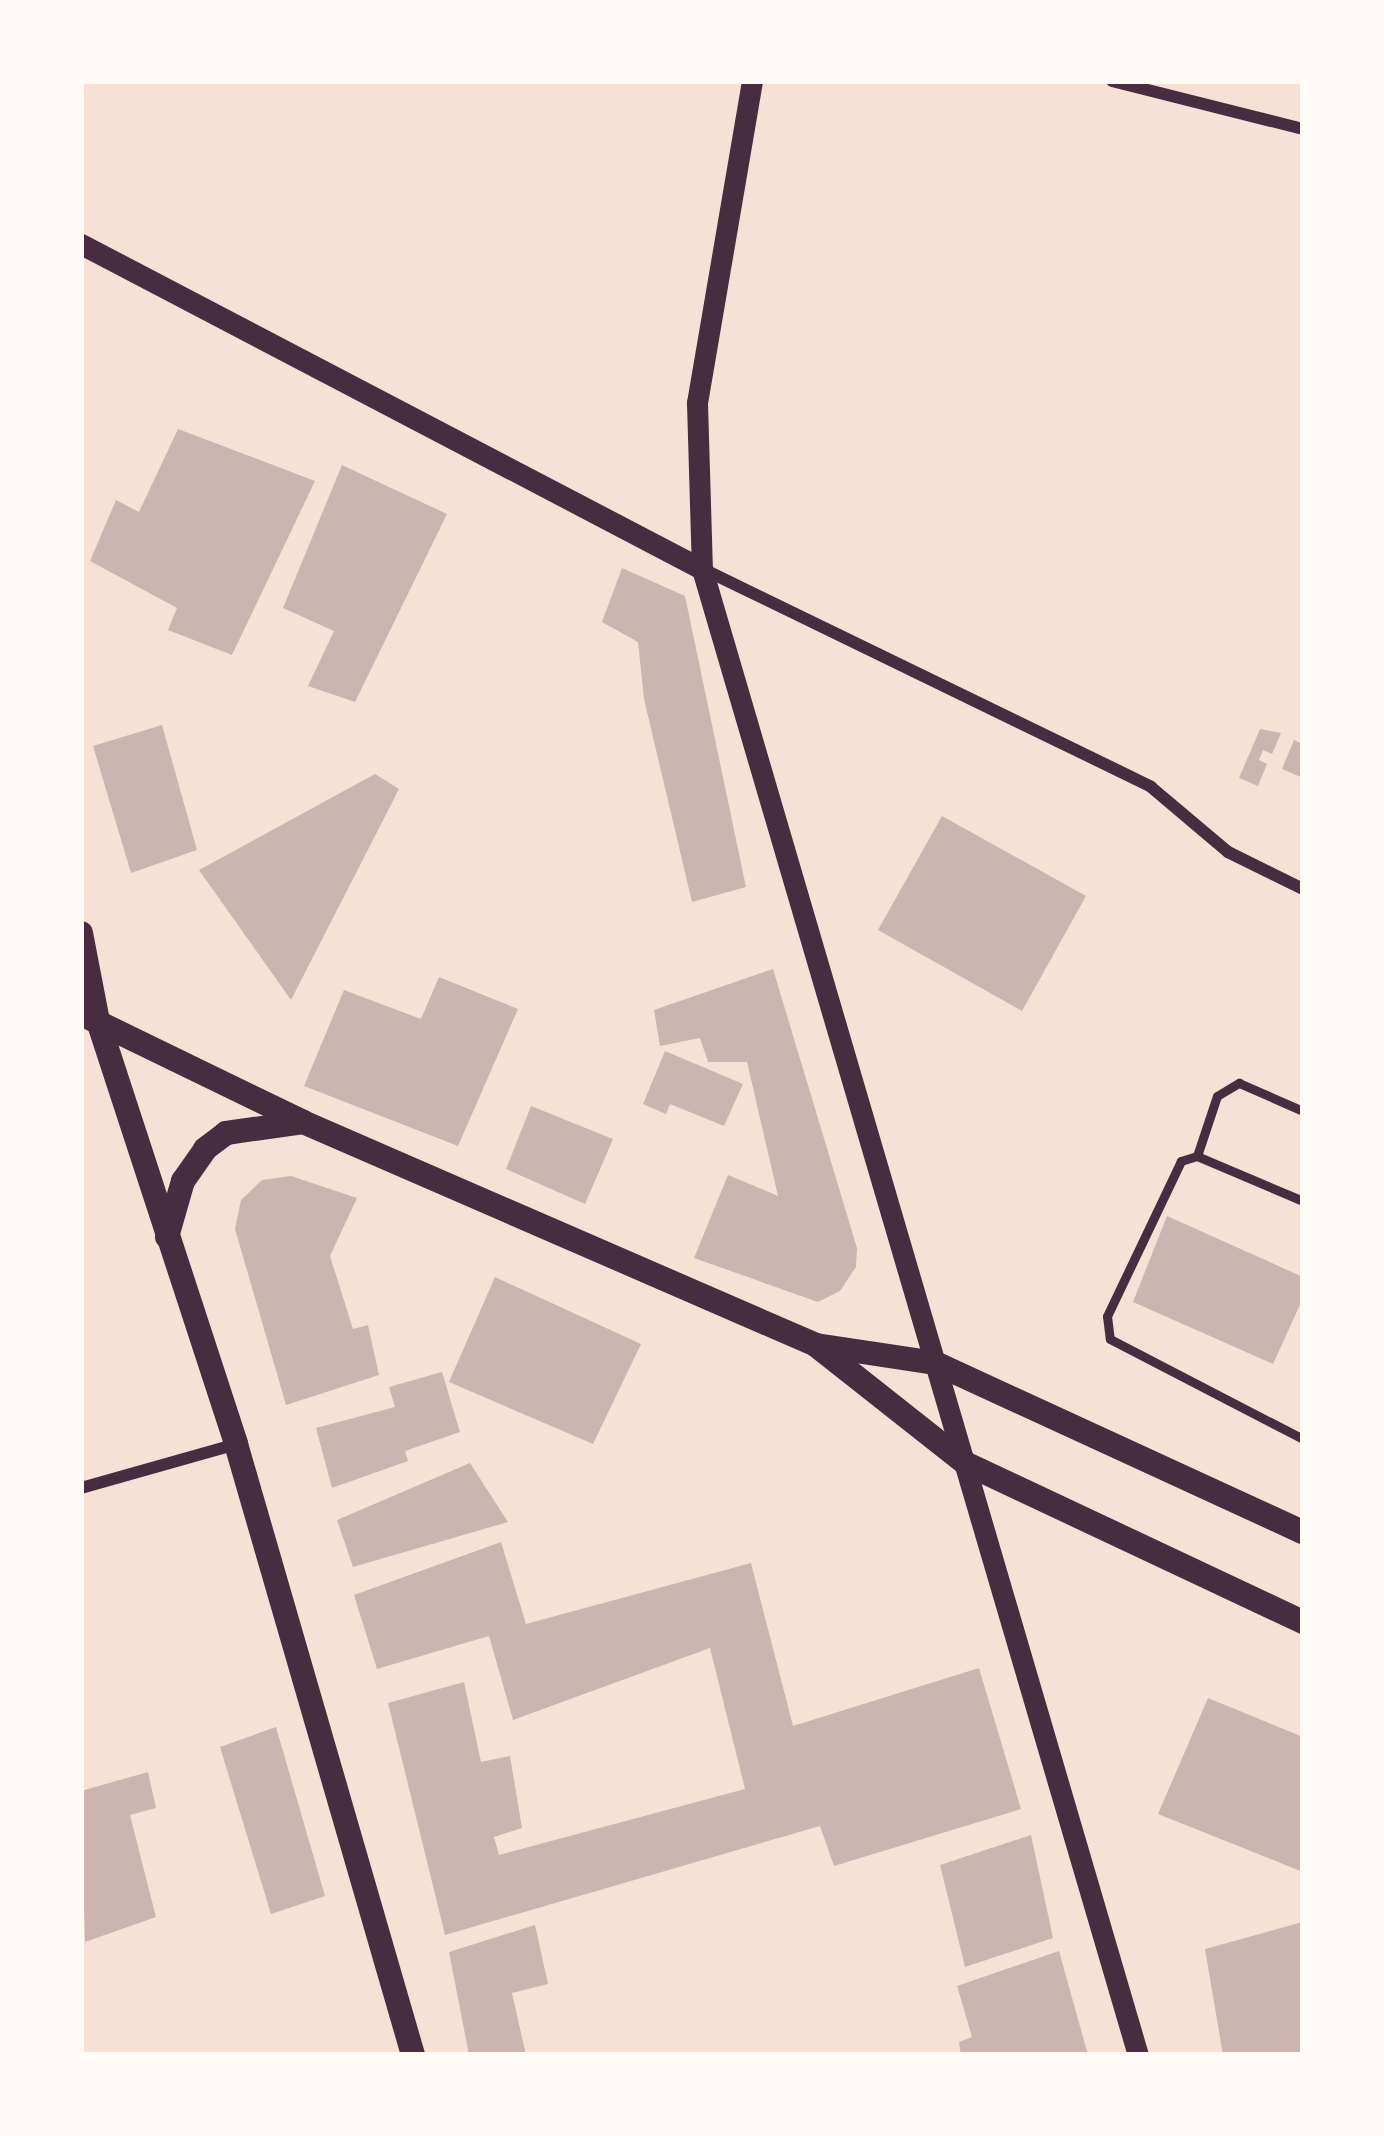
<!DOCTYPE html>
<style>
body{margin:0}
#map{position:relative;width:1384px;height:2136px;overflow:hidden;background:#f7e1d7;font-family:"Space Grotesk",sans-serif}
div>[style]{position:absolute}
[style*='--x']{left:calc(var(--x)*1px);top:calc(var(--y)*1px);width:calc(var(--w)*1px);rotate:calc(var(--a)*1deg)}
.building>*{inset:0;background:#ccb4b1}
.service>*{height:9px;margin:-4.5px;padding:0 4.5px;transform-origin:4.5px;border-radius:4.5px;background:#4a2c40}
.minor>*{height:12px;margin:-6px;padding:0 6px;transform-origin:6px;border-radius:6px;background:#4a2c40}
.tertiary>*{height:21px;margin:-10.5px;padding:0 10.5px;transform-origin:10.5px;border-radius:10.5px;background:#4a2c40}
.secondary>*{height:24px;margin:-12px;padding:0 12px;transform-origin:12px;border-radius:12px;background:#4a2c40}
span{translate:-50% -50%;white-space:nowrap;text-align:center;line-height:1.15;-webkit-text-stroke:10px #fffaf5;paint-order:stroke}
.frame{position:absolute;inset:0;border:84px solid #fffaf5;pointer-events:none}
</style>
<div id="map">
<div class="building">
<div style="clip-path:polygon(178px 429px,315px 481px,232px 655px,168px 630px,177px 608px,90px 561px,116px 500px,139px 512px)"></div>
<div style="clip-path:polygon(342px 465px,447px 514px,355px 702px,308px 686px,334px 631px,283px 608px)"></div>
<div style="clip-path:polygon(622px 568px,685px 596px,746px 887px,692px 902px,644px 699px,638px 642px,602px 622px)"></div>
<div style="clip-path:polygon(162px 725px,197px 850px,131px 873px,93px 746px)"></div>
<div style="clip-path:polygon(1260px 729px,1281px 733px,1272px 754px,1263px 750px,1259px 760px,1267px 764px,1258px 786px,1239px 778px)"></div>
<div style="clip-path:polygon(1294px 740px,1303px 744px,1303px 778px,1282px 769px)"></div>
<div style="clip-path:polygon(375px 774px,399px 789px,291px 1000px,199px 870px)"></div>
<div style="clip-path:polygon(942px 816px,1086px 896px,1022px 1011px,878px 930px)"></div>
<div style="clip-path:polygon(773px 969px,857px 1248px,856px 1267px,840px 1291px,818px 1302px,694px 1258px,728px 1175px,778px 1196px,747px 1062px,708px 1062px,700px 1038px,660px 1046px,654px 1010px)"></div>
<div style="clip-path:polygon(439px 977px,518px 1009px,458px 1146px,304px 1086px,344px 990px,421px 1019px)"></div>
<div style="clip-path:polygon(665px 1051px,743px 1084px,724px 1126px,670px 1104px,666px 1114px,643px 1104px)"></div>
<div style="clip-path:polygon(531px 1106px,613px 1139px,585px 1204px,506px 1169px)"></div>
<div style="clip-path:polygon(291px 1176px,357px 1198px,330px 1256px,353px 1329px,368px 1325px,379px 1375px,286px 1405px,235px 1229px,241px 1200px,262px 1180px)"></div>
<div style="clip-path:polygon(1167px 1216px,1303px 1277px,1303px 1298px,1273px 1364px,1133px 1302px)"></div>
<div style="clip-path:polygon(495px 1277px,641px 1344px,593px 1444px,449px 1382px)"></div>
<div style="clip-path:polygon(442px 1372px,460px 1432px,405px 1451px,408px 1461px,332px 1488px,316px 1428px,395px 1407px,389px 1387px)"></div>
<div style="clip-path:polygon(470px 1463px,508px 1522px,353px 1567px,337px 1520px)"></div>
<div style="clip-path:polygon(501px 1542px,526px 1624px,751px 1563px,793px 1726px,979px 1668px,1021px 1809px,834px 1866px,820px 1826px,445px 1935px,388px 1703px,464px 1682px,481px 1762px,510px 1756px,522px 1828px,494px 1837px,499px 1855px,745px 1789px,710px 1648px,513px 1720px,489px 1636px,377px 1669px,354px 1595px)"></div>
<div style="clip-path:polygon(1208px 1698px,1303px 1737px,1303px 1872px,1158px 1814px)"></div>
<div style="clip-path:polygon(276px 1727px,325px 1896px,271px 1914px,220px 1747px)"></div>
<div style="clip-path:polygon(148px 1772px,156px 1808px,130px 1815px,156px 1917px,85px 1942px,81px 1791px)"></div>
<div style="clip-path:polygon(1031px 1835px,1053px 1938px,965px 1967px,940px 1865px)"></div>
<div style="clip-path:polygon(1303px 1922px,1303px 2055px,1223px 2055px,1205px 1949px)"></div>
<div style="clip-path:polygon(535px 1925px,548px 1984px,512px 1993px,526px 2055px,469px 2055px,449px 1952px)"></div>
<div style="clip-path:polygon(1059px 1951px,1088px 2055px,961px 2055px,959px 2042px,972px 2037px,957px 1986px)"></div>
</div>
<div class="service">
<div style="--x:1197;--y:1156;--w:63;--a:-71.6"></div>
<div style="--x:1217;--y:1096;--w:26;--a:-31"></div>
<div style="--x:1239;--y:1083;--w:70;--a:23.6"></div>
<div style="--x:1303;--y:1201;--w:115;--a:-157"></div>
<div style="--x:1197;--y:1156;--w:17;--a:163"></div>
<div style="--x:1181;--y:1161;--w:172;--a:115.5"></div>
<div style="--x:1107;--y:1316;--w:23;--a:83"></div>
<div style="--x:1110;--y:1339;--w:217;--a:27.4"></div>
</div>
<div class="minor">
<div style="--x:1112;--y:81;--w:197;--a:14.1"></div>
<div style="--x:703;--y:569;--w:498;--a:25.9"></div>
<div style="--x:1151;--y:787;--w:101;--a:40.2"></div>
<div style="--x:1228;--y:852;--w:84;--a:26.3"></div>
<div style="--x:81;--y:1488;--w:161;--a:-15.8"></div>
</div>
<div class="tertiary">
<div style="--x:752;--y:81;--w:327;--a:99.7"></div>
<div style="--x:697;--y:403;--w:166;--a:88.3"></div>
<div style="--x:702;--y:569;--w:1549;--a:73.65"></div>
<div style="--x:81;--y:244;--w:701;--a:27.63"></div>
</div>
<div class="secondary">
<div style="--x:81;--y:933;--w:90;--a:79.1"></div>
<div style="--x:98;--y:1021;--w:445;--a:71.9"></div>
<div style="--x:236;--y:1444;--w:636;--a:73.84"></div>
<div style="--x:81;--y:1014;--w:247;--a:25.9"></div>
<div style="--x:303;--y:1122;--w:559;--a:23.49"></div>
<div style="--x:816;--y:1345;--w:120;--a:8.6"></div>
<div style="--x:935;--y:1363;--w:405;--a:24.7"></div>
<div style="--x:167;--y:1237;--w:58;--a:-74.1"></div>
<div style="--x:183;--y:1181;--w:39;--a:-55"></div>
<div style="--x:205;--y:1149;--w:26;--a:-37"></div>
<div style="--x:226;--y:1133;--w:78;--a:-8.1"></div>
<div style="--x:817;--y:1346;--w:189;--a:38.3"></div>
<div style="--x:965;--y:1463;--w:374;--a:25.2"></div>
</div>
<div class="frame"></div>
</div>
